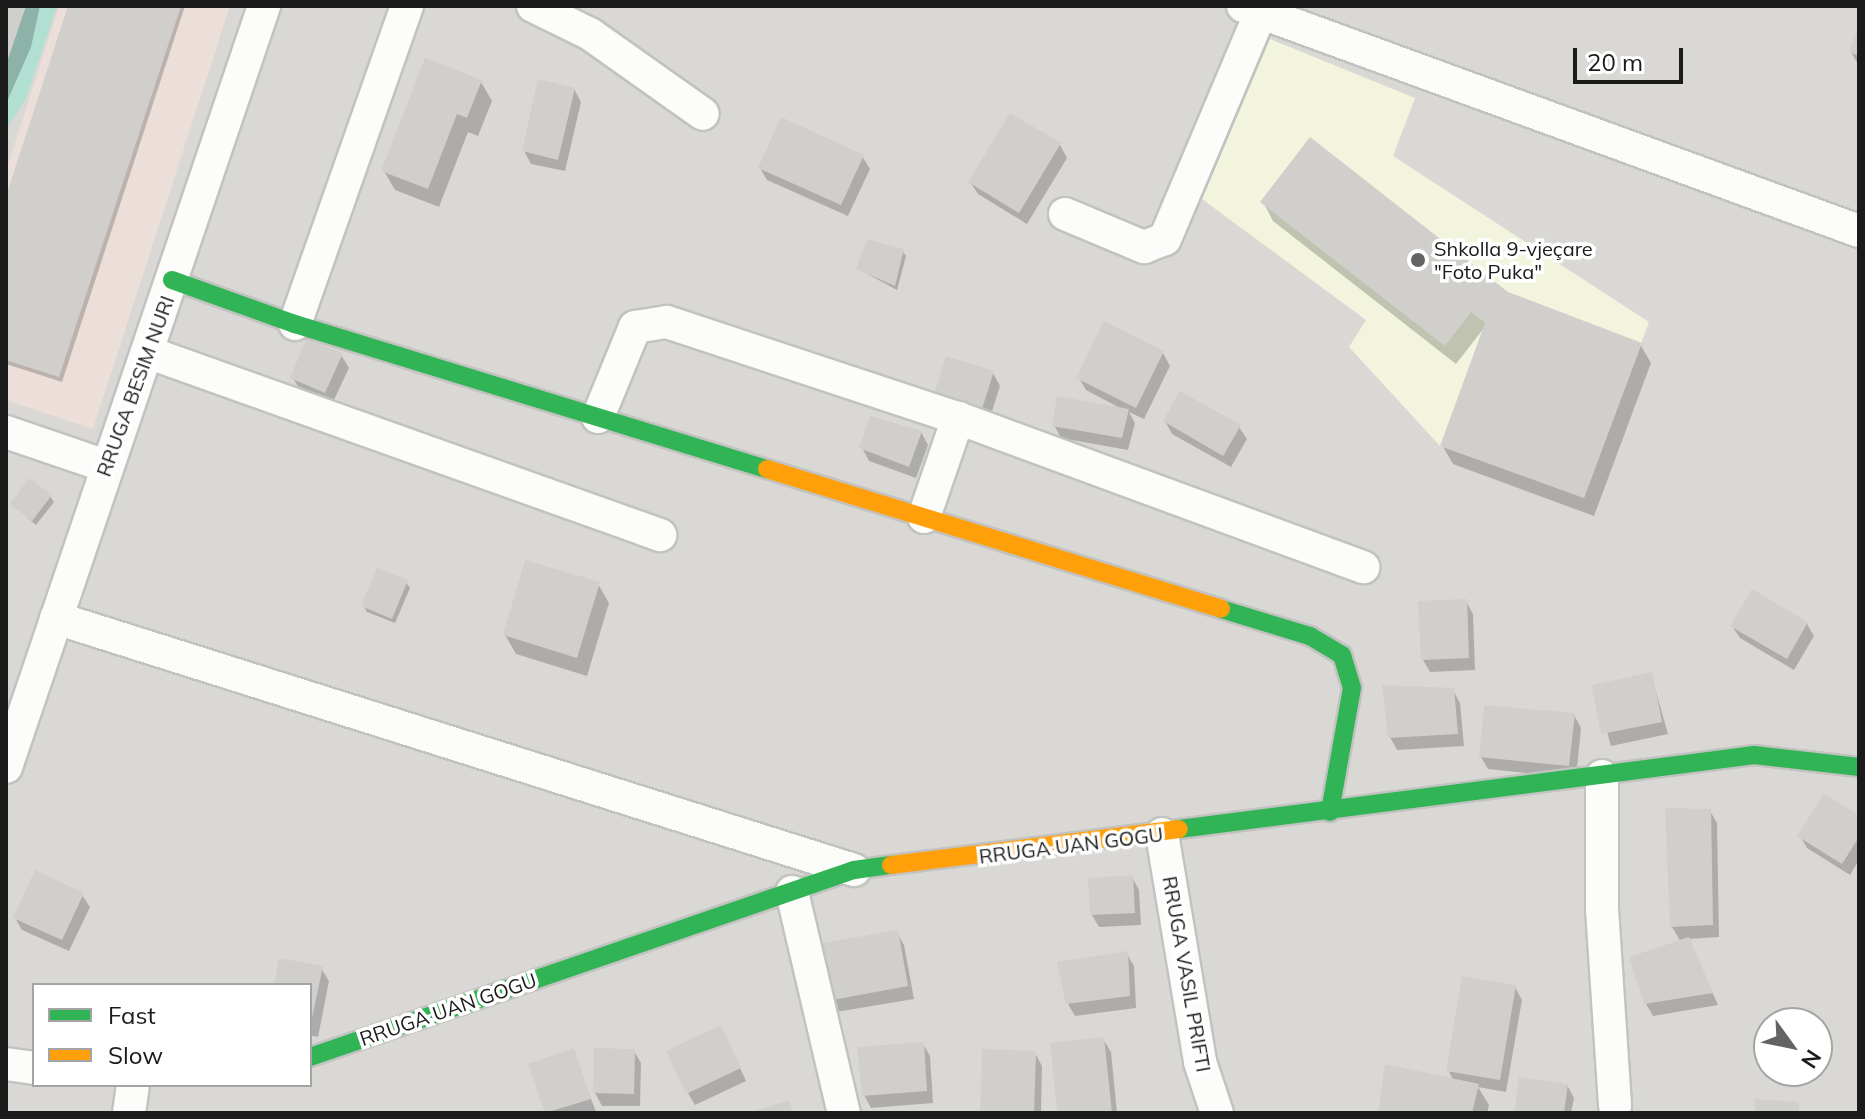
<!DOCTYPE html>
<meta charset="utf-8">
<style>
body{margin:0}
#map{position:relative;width:1865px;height:1119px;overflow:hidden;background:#eae9e4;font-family:Mulish,sans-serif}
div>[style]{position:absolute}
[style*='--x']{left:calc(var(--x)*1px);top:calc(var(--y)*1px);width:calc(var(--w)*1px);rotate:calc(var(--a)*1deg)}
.residential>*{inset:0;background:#d9d8d5}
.commercial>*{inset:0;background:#ecded9}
.education>*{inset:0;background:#f2f4de}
.pitch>*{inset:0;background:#b1e0d2}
.shadow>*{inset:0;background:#0003}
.building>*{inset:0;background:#d1cfcb}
.roads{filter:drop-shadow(2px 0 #c2c2c0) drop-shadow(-2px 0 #c2c2c0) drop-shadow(0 2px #c2c2c0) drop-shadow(0 -2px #c2c2c0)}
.street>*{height:32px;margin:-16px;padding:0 16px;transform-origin:16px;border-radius:16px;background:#fcfcfb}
.fast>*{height:18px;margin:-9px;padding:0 9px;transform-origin:9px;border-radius:9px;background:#30b455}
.slow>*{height:18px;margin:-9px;padding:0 9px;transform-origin:9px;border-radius:9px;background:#ff9f0a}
.dots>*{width:22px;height:22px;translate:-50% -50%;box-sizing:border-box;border:4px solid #fff;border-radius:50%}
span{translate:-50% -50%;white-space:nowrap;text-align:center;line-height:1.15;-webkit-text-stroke:7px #fff;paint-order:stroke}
.poi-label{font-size:20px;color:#1b1b1b}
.left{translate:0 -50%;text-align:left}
.street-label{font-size:20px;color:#1b1b1b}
.frame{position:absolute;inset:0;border:8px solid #1b1b1b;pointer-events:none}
.legend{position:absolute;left:32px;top:983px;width:280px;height:104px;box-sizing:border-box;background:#fff;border:2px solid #a4a4a4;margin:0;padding:10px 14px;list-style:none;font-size:24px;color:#1b1b1b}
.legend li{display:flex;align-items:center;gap:16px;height:40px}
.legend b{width:40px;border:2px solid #a4a4a4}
.north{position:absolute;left:1753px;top:1007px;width:80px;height:80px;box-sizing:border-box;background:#fff;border:2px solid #a4a4a4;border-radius:50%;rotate:123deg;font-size:22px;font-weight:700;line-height:32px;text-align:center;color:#1b1b1b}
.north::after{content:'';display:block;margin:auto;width:28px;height:36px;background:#636361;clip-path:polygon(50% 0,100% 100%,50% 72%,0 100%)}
.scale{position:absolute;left:1573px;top:48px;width:110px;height:36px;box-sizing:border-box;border:4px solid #1b1b1b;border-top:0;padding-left:10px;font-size:24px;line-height:28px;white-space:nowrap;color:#1b1b1b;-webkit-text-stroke:6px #fff;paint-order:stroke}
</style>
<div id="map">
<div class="residential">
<div style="clip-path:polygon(evenodd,6px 6px,1859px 6px,1859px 1113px,6px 1113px,6px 6px,34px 985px,310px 985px,310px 1085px,34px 1085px,34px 985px,6px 6px,1769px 1023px,1817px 1023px,1817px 1071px,1769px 1071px,1769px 1023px)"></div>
</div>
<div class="commercial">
<div style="clip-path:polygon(59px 6px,230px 6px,93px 429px,6px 400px,6px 171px)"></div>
</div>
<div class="education">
<div style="clip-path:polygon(1270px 39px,1415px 98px,1393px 156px,1649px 322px,1584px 498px,1440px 446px,1349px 347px,1366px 320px,1202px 199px)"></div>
</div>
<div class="pitch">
<div style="clip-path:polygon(6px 6px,57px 6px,26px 98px,6px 130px)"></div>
</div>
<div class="shadow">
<div style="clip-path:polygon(6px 6px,40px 6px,31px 47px,6px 104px)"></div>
<div style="clip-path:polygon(71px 6px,185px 6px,62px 382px,6px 364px,6px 203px)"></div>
<div style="clip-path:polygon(1859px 29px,1859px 66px,1851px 52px)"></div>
<div style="clip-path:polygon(481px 82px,492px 101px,478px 136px,468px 132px,439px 207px,395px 190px,384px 171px)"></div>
<div style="clip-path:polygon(574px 89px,581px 102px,565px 171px,531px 164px,524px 151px)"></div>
<div style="clip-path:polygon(1060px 145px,1067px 158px,1027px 224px,978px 194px,970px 182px)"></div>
<div style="clip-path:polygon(862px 156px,870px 169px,848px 216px,767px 180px,760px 168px)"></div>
<div style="clip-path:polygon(1263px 202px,1640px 344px,1651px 363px,1594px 516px,1453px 464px,1442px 445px,1484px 328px,1456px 364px,1273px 221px)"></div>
<div style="clip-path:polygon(902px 250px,906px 256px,897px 290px,858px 269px)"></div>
<div style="clip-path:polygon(1163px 353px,1170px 366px,1144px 419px,1129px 412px,1135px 423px,1128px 450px,1061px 438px,1054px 425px,1122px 409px,1086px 390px,1079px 378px)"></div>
<div style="clip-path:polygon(341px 355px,349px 368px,332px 404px,300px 390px,293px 378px)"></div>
<div style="clip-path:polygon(993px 373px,1000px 386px,988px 424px,943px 410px)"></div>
<div style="clip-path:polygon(1165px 421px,1239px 427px,1247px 439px,1231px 467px,1172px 434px)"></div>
<div style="clip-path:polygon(921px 432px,928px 445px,916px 478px,869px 461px,862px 448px)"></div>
<div style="clip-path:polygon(50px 496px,54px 502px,36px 525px,12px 504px)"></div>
<div style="clip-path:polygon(406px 582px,410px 588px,395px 623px,367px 612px,364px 606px)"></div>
<div style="clip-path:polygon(598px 584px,609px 603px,587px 676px,516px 654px,505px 635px)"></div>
<div style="clip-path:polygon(1466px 601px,1473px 614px,1475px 670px,1430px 672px,1423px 660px)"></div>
<div style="clip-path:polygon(1807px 624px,1814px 636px,1794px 670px,1740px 638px,1732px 626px)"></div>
<div style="clip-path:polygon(1651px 674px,1668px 734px,1611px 746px,1594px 686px)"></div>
<div style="clip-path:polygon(1453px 690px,1460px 703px,1464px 746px,1397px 750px,1390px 737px)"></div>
<div style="clip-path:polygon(1574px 715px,1581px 728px,1576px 778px,1488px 769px,1481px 757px)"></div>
<div style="clip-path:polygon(1668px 810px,1710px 811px,1717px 823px,1719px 937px,1688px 939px,1718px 1005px,1653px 1016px,1646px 1004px,1681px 942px,1672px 927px)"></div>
<div style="clip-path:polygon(1859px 818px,1859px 860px,1850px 875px,1807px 848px,1800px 836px)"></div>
<div style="clip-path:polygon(1132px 877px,1139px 890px,1141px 925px,1099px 927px,1092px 915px)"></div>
<div style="clip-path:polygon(82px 895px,90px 907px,69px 951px,22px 930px,15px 918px)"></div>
<div style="clip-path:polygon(897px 933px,904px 945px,914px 999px,836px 1012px,829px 1000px)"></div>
<div style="clip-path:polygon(1127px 954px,1134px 966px,1136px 1008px,1075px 1016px,1068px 1004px)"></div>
<div style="clip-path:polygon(321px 968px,329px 981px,318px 1037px,310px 1035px,310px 985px,276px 985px)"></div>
<div style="clip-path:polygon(1515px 987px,1522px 1000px,1506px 1092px,1478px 1087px,1489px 1105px,1487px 1113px,1380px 1113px,1454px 1081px,1448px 1070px)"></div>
<div style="clip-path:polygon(1103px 1039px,1111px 1052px,1117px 1113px,1059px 1113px)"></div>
<div style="clip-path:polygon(727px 1040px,746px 1081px,695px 1105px,688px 1093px)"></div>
<div style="clip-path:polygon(923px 1044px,930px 1056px,933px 1103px,871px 1108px,864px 1095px)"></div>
<div style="clip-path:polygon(573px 1051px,596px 1112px,547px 1113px,531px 1066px)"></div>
<div style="clip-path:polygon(634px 1051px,641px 1063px,640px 1106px,602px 1106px,595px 1093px)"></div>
<div style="clip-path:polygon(1035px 1053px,1042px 1066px,1041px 1113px,982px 1113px)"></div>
<div style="clip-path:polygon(1567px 1085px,1574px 1098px,1571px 1113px,1516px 1113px)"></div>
</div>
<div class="building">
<div style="clip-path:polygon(6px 6px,26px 6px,6px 65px)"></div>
<div style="clip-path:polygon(68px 6px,181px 6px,59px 377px,6px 360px,6px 196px)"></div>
<div style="clip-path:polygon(1859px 24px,1859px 56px,1849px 52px)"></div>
<div style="clip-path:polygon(425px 58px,482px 80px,467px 118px,457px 114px,428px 189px,381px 171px)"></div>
<div style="clip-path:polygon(538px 79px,575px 88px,558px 160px,522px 151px)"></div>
<div style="clip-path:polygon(1010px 113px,1061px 143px,1019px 213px,968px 182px)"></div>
<div style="clip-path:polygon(781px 117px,864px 155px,841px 205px,758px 168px)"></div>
<div style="clip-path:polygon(1310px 137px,1508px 292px,1642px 343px,1584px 498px,1440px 446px,1485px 323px,1471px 312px,1445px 346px,1260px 202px)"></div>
<div style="clip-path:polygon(867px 239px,904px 249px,895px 286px,856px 269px)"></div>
<div style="clip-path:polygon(1104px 321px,1164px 351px,1136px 408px,1076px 378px)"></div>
<div style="clip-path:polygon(306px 340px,343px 353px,325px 393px,290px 378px)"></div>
<div style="clip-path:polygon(946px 356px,994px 371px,981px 412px,933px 398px)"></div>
<div style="clip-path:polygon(1180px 391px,1241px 425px,1223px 456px,1163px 421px)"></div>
<div style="clip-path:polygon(1057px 396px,1129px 409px,1122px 438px,1052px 426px)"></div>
<div style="clip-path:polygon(870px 416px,922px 431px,909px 467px,859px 448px)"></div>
<div style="clip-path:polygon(29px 478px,52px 495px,32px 521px,10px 504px)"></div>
<div style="clip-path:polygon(525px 560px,600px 582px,577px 658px,503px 635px)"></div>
<div style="clip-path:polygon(377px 567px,408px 580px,392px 619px,361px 606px)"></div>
<div style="clip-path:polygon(1752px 589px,1808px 622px,1787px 659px,1730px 626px)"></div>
<div style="clip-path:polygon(1467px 599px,1469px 658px,1421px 660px,1418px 601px)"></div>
<div style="clip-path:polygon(1652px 672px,1662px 722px,1601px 734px,1591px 685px)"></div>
<div style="clip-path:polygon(1382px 685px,1454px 688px,1458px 734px,1388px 738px)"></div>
<div style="clip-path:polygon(1484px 705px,1575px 713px,1569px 766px,1479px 757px)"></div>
<div style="clip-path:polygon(1824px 794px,1859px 815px,1859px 837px,1842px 864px,1797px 836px)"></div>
<div style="clip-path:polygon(1665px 808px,1711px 809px,1713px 925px,1670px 927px)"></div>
<div style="clip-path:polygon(35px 870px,84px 893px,62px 940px,13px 918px)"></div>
<div style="clip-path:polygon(1133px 875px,1135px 913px,1090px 915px,1088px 878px)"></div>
<div style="clip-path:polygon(898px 930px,908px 986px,827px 1001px,817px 944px)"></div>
<div style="clip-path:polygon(1689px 937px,1713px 993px,1644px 1004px,1629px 957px)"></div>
<div style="clip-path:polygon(1128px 951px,1130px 996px,1066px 1004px,1057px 962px)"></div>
<div style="clip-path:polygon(279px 958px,323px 966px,311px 1023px,310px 985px,274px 985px)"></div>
<div style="clip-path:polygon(1462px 976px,1516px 985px,1500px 1080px,1446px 1071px)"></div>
<div style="clip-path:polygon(721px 1025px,741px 1068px,686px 1094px,666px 1051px)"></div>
<div style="clip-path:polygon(1104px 1037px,1112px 1113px,1057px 1113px,1050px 1043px)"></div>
<div style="clip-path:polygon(924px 1042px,927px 1091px,862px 1096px,857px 1047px)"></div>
<div style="clip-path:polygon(574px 1048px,591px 1099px,545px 1113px,528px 1064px)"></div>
<div style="clip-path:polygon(594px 1048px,635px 1049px,634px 1094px,593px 1093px)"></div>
<div style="clip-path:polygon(982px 1049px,1036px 1051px,1034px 1113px,980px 1113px)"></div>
<div style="clip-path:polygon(1385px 1064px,1479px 1084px,1472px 1113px,1378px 1113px)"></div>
<div style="clip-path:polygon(1519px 1077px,1568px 1084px,1564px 1113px,1514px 1113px)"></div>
<div style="clip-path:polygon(1754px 1099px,1799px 1102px,1799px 1113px,1756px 1113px)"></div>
<div style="clip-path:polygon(789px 1100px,793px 1113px,752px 1113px,752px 1112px)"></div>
</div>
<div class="roads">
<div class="street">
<div style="--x:533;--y:6;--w:64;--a:26.2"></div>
<div style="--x:590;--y:34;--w:138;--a:35.3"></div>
<div style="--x:1243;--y:6;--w:656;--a:20.07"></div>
<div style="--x:1065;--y:214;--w:86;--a:22.7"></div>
<div style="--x:1144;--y:247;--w:22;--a:-21"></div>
<div style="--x:1165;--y:239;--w:246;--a:-67.1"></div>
<div style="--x:295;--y:324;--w:337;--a:-70.6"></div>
<div style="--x:147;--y:352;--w:545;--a:19.63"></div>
<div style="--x:598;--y:417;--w:97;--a:-67.7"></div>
<div style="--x:635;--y:327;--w:32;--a:-9"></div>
<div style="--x:667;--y:322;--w:306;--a:18.3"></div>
<div style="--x:958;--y:418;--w:432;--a:20.2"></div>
<div style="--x:6;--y:432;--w:106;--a:18.8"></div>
<div style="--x:924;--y:517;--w:105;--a:-71"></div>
<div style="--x:56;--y:618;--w:837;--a:17.53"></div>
<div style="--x:6;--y:767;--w:804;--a:-71.27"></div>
<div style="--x:1602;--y:776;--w:133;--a:90"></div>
<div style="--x:1602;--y:909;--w:197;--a:86.2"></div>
<div style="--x:1162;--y:834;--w:231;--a:80.5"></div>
<div style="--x:1200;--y:1062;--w:54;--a:71.6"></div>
<div style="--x:792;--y:892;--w:227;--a:76.8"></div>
<div style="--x:6;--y:1064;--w:28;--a:8"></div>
<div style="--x:129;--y:1113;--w:28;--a:-82"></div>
</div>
<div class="fast">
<div style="--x:172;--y:280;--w:131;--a:19.7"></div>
<div style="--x:295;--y:324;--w:494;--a:17.1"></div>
<div style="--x:1221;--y:609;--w:93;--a:16.9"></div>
<div style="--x:1310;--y:636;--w:37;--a:31"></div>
<div style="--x:1342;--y:655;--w:34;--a:73"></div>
<div style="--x:1352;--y:688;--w:126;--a:100.1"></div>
<div style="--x:1179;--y:829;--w:580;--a:-7.33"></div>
<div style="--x:1754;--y:755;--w:106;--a:6.5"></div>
<div style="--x:310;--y:1057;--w:575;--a:-18.97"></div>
<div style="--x:854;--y:870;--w:37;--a:-8"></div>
</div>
<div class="slow">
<div style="--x:767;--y:469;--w:475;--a:17.1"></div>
<div style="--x:891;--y:865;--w:290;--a:-7.1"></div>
</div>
</div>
<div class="dots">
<div style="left:1418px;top:260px;background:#636361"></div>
</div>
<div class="poi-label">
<span class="left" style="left:1434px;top:260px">Shkolla 9-vjeçare<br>"Foto Puka"</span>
</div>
<div class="street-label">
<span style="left:135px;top:386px;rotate:-70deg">RRUGA BESIM NURI</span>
<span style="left:1071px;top:845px;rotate:-7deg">RRUGA UAN GOGU</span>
<span style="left:1187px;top:974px;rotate:80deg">RRUGA VASIL PRIFTI</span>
<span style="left:448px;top:1009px;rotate:-19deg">RRUGA UAN GOGU</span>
</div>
<div class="frame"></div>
<ul class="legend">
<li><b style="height:10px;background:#30b455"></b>Fast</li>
<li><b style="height:10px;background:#ff9f0a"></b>Slow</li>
</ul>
<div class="north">N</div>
<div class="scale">20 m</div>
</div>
